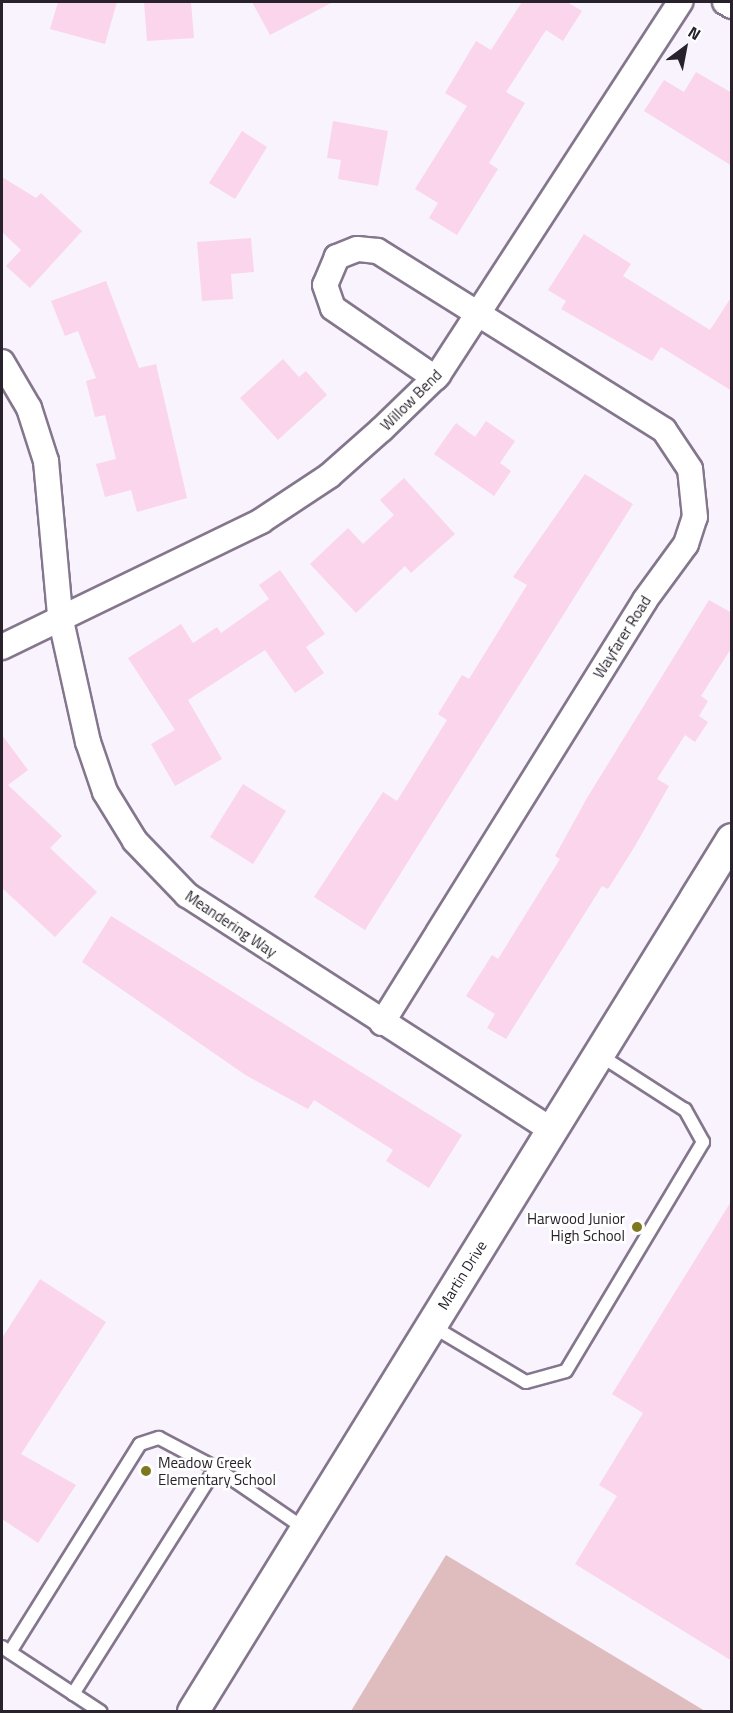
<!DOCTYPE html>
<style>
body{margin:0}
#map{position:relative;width:733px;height:1713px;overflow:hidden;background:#f9f3fd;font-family:"Titillium Web",sans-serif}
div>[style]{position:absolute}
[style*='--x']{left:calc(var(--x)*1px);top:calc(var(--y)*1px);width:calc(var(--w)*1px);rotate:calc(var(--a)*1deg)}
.green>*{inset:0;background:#dfbdbf}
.building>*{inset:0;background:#fad5eb}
.roads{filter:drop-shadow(2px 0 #84778d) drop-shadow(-2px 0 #84778d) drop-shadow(0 2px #84778d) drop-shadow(0 -2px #84778d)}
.service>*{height:12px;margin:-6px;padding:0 6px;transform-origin:6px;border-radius:6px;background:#fff}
.minor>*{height:24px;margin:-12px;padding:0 12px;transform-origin:12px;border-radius:12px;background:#fff}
.tertiary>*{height:30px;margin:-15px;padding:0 15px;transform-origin:15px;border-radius:15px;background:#fff}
.dots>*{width:16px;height:16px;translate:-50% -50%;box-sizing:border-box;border:3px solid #fff;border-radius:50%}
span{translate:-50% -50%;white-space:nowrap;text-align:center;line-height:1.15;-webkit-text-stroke:5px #fff;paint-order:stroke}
.street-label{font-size:15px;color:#27222b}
.poi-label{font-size:15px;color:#27222b}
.right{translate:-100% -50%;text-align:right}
.left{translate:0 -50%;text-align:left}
.frame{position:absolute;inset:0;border:3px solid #27222b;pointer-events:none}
.north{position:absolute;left:655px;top:18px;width:60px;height:60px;-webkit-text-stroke:4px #fff;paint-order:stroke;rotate:32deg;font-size:16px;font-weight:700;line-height:24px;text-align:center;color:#27222b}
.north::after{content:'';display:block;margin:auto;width:21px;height:27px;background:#27222b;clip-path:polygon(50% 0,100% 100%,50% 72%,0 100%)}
</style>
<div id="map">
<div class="green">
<div style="clip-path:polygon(446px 1555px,705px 1711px,351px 1711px)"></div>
</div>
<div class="building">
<div style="clip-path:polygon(58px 2px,117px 2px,105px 44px,50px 29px)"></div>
<div style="clip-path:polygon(144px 2px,191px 2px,194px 38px,147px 41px)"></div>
<div style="clip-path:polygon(252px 2px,333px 2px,270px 35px)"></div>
<div style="clip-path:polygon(522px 2px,567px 2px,582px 11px,563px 41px,546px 30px,506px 92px,525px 103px,489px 163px,498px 169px,457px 235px,429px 218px,438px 203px,415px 189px,467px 106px,445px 93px,476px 41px,491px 50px)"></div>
<div style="clip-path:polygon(696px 72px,732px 93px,732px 166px,644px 111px,664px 80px,684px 92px)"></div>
<div style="clip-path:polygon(333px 121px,388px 131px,378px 186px,338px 179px,341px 160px,327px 158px)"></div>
<div style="clip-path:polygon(242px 131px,267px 147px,235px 199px,209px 183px)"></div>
<div style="clip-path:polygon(2px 177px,36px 198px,41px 193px,82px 231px,30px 288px,6px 266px,21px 250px,2px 232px)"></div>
<div style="clip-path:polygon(584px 234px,631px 264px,623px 276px,710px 330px,732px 296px,732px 391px,661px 347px,652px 361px,561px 309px,566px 301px,548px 290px)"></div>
<div style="clip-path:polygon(251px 238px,254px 272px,231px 274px,233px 299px,202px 301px,197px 242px)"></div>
<div style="clip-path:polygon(106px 281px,139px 368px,156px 364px,187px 498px,137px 512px,131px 490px,105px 497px,96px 464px,116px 459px,105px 415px,95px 417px,86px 381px,96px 378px,78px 331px,65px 336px,51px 301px)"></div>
<div style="clip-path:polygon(283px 359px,299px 377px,306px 371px,327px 395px,278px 440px,240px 398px)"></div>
<div style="clip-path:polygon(486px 421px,515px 441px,500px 463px,511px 471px,494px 496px,434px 454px,456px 423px,475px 437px)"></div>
<div style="clip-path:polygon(585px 474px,633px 504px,365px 930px,314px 897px,383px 792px,397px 801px,447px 720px,438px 714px,462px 675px,469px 679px,527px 585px,513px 577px)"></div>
<div style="clip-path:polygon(404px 478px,455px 534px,411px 573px,405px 566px,356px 613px,310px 564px,348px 528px,363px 544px,394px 515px,380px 500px)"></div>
<div style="clip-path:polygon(280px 570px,325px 634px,306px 647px,324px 673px,295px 693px,265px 650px,188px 700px,222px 759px,175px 786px,151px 744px,175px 730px,128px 658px,181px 624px,193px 643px,217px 627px,221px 633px,269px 599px,259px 585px)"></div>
<div style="clip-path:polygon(709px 600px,732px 613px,732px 647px,701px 696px,708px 701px,699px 716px,708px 722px,695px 742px,685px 735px,657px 779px,669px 786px,635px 846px,608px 889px,602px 886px,506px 1039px,487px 1028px,495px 1014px,466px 996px,492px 955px,498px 959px,560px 859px,555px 856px,587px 798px)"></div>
<div style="clip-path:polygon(2px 735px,28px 770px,8px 785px,62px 836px,50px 848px,97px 892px,55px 937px,2px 888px)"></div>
<div style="clip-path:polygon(243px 784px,286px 811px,253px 864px,210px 837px)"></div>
<div style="clip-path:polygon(111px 916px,462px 1135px,429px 1188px,386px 1161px,393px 1150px,314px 1100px,308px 1109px,247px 1076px,82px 962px)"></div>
<div style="clip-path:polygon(732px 1200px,732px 1661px,575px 1564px,617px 1496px,599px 1485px,643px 1413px,612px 1394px)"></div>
<div style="clip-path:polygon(40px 1279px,106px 1322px,21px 1454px,76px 1485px,38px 1543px,2px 1519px,2px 1338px)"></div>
</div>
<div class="roads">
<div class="service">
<div style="--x:432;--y:1326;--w:109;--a:30.8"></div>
<div style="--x:526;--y:1382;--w:41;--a:-15.4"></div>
<div style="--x:566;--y:1371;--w:267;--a:-59.1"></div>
<div style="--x:703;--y:1142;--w:37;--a:-119"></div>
<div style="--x:685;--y:1110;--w:103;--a:-147.2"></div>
<div style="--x:2;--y:1647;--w:118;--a:33.3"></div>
<div style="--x:10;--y:1652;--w:245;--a:-58"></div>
<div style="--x:140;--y:1444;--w:20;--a:-18"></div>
<div style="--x:159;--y:1438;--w:64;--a:27.8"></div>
<div style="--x:73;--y:1694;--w:267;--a:-57.7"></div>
<div style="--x:216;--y:1468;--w:108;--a:34.4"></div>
</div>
<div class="minor">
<div style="--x:725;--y:2;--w:8;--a:30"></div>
<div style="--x:2;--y:362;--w:53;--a:59.6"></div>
<div style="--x:29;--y:408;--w:56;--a:72.2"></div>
<div style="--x:46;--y:461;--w:156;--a:84.8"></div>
<div style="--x:60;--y:616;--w:129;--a:77.5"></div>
<div style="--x:88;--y:742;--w:53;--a:71.2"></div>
<div style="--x:105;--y:792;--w:57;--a:58.5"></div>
<div style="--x:135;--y:841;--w:75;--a:46.1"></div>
<div style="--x:187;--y:895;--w:433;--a:32.8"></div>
<div style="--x:2;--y:647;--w:288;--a:-25.9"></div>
<div style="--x:261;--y:521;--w:82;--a:-33.5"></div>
<div style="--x:329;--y:476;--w:71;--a:-41.6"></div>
<div style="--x:382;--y:429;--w:78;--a:-44"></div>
<div style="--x:438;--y:375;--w:445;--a:-57"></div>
<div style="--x:382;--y:1023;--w:498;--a:-58.1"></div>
<div style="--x:645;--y:600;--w:69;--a:-53.8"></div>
<div style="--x:686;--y:544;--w:28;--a:-72"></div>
<div style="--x:695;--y:517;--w:48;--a:-95.9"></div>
<div style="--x:690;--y:469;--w:47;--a:-123.7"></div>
<div style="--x:664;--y:430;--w:338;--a:-148"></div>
<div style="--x:377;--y:251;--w:20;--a:-174"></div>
<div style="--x:357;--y:249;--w:22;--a:158"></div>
<div style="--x:337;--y:257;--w:30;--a:113"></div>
<div style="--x:325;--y:285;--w:24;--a:71"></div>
<div style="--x:333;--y:308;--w:124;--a:34.5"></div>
</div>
<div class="tertiary">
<div style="--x:193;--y:1712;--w:1026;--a:-58.31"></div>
</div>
</div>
<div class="dots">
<div style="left:637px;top:1227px;background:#7f781e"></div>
<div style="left:146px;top:1471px;background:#7f781e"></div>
</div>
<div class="street-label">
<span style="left:411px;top:400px;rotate:-45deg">Willow Bend</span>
<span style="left:622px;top:637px;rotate:-58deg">Wayfarer Road</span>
<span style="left:231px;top:924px;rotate:34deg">Meandering Way</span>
<span style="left:462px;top:1275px;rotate:-58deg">Martin Drive</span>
</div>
<div class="poi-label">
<span class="right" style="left:625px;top:1227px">Harwood Junior<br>High School</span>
<span class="left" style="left:158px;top:1471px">Meadow Creek<br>Elementary School</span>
</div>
<div class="frame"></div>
<div class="north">N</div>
</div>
